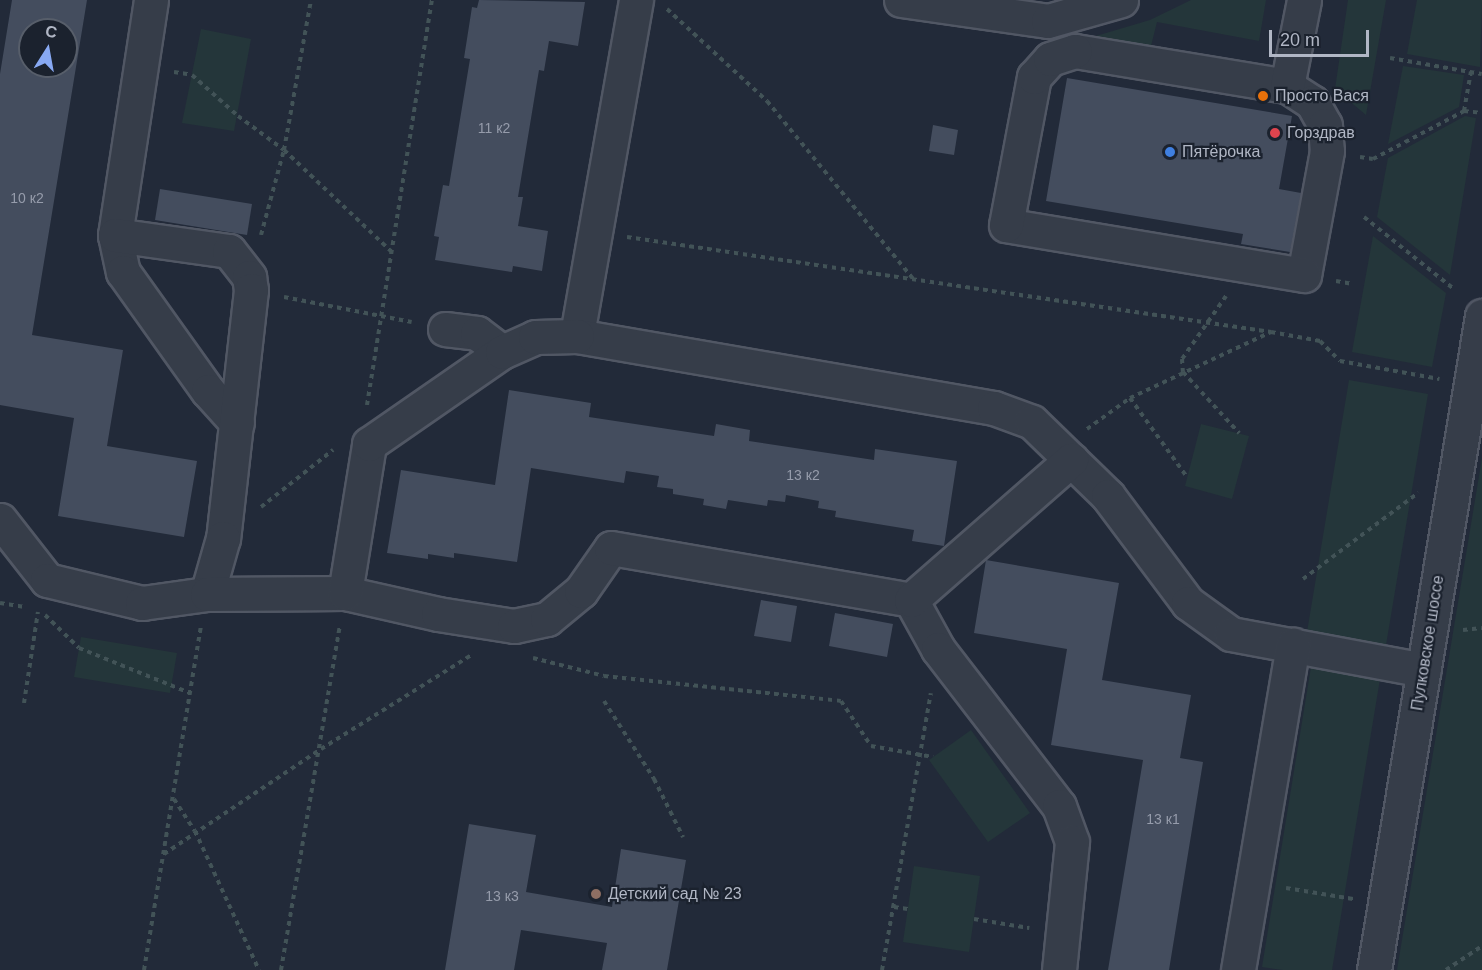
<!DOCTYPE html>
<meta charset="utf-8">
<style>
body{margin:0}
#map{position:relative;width:1482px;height:970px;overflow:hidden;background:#222a39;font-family:Helvetica,sans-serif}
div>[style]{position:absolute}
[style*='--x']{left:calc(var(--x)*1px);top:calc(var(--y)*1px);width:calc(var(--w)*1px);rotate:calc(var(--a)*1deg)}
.green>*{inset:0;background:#24363a}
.building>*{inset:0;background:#444d5e}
.path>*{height:4px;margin-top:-2px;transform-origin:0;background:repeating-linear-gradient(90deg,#425357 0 4.5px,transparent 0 9px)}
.roads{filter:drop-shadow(2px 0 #515764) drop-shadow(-2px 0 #515764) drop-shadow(0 2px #515764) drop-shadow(0 -2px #515764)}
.minor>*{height:33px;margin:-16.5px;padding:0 16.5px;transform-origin:16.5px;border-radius:16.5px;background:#363d49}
.dots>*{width:16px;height:16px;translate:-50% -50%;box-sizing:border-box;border:3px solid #1b222e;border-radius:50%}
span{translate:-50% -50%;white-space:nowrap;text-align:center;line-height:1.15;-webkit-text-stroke:4.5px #1b222e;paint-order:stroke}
.number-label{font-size:14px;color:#969cab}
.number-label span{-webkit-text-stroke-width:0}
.poi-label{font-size:16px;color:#b1b7c5}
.left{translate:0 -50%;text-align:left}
.street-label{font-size:16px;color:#b1b7c5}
.north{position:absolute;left:18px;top:18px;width:60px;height:60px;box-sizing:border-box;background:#1b222e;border:2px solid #575e6a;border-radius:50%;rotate:11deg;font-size:16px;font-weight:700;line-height:24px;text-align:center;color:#b1b7c5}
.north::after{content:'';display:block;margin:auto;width:21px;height:27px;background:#88a9f3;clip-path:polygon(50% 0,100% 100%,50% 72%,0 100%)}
.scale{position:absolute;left:1269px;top:30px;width:100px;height:27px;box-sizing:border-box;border:3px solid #b1b7c5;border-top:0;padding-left:8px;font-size:18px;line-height:21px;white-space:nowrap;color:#b1b7c5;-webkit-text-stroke:4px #1b222e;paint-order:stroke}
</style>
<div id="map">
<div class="green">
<div style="clip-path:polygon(1191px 0,1266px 0,1259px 41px,1157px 22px,1151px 46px,1096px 36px,1150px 20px)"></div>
<div style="clip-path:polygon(1348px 0,1386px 0,1366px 115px,1335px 89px)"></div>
<div style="clip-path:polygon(1417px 0,1482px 0,1480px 67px,1407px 54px)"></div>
<div style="clip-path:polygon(201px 29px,251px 39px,234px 131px,182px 123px)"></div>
<div style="clip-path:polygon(1403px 66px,1464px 75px,1459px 107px,1388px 144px)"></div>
<div style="clip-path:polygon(1465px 116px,1476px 118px,1450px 275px,1377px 217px,1388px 158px)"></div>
<div style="clip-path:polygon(1373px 236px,1446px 293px,1432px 367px,1352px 352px)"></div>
<div style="clip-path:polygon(1349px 380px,1428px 394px,1386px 645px,1307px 632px)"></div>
<div style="clip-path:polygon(1201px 424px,1249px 436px,1232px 499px,1185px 486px)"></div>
<div style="clip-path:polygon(1482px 458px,1482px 970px,1397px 970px)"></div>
<div style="clip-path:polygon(81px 637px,177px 653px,170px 693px,74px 677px)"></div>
<div style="clip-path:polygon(1311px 667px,1380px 679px,1332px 970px,1283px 970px,1262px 967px)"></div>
<div style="clip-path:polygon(971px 730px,1030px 813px,988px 842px,929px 760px)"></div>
<div style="clip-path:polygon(914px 866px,980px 876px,969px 952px,903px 942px)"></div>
</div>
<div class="building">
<div style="clip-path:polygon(evenodd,12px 0,87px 0,32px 335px,123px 350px,107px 446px,197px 461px,184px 537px,58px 516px,74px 418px,0 405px,0 74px,12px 0,30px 30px,66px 30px,66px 66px,30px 66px,30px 30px)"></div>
<div style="clip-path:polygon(479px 0,585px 2px,578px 46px,549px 41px,544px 71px,539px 70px,518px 197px,523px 197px,518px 226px,548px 231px,542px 271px,513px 266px,512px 272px,435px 260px,439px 237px,434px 236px,443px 185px,449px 186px,470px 59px,464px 58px,472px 7px,477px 8px)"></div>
<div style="clip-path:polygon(1067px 78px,1292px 116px,1279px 189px,1301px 193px,1290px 252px,1241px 244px,1243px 234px,1046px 201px)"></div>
<div style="clip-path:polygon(933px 125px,958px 130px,954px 155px,929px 151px)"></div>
<div style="clip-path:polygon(160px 189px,252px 204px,247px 235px,155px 220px)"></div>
<div style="clip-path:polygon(509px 390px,591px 403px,589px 417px,714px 436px,716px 424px,750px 430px,749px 441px,874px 460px,875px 449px,957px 461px,944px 546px,912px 541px,914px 530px,835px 517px,836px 511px,818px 508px,819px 501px,786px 495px,785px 502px,768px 500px,767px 506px,728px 500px,726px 509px,703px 505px,704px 499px,673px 494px,673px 489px,657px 487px,659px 476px,626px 471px,624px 483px,531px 468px,517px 562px,454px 553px,454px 558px,428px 554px,428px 559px,387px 553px,401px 470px,495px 485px)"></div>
<div style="clip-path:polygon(986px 560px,1119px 583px,1102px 680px,1191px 695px,1180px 758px,1203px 762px,1169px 970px,1108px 970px,1143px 760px,1051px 745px,1067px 649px,974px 633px)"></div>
<div style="clip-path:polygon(761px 600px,797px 606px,791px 642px,754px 636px)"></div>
<div style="clip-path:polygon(835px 613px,893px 624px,887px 657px,829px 646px)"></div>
<div style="clip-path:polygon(469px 824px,536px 835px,526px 892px,612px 907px,621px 849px,686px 860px,667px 970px,602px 970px,607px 943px,521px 930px,514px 970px,445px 970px)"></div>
</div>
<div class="path">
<div style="--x:667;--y:9;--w:136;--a:42.6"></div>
<div style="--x:767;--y:101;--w:232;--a:50.6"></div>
<div style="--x:1390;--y:58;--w:93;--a:9.9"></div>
<div style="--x:174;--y:72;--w:18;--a:9"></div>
<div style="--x:192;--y:75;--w:62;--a:41.7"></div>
<div style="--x:238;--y:116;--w:57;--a:36.5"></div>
<div style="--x:284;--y:150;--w:149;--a:43.4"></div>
<div style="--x:1464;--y:111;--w:40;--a:-80"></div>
<div style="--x:1360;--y:157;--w:13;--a:9"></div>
<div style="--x:1373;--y:159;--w:103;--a:-27.8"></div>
<div style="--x:1464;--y:111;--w:18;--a:6"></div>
<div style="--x:1364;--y:217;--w:115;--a:38.7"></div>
<div style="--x:261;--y:235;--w:88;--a:-74.9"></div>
<div style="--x:284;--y:150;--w:152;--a:-79.8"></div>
<div style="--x:627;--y:237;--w:651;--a:8.39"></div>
<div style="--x:1271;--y:332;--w:50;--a:10.4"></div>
<div style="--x:1320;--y:341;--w:28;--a:45"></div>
<div style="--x:1340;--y:361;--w:101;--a:10.3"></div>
<div style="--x:1336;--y:281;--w:17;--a:10"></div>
<div style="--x:1226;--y:296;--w:77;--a:124.9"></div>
<div style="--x:1182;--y:359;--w:13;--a:86"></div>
<div style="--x:1183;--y:372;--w:83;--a:47.4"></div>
<div style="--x:284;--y:297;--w:130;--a:11.1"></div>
<div style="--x:1130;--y:398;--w:97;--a:54.2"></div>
<div style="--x:367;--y:405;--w:410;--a:-80.9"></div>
<div style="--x:1087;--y:429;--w:53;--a:-35.8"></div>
<div style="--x:1130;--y:398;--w:156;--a:-25.1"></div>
<div style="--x:261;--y:507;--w:92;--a:-38.4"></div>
<div style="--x:1303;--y:579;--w:144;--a:-36.8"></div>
<div style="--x:0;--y:603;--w:25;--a:9"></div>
<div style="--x:45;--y:615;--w:47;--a:44.1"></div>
<div style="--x:79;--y:648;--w:120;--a:22.1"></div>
<div style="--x:1463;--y:630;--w:19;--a:-6"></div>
<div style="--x:533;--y:658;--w:73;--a:14.2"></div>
<div style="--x:604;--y:676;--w:238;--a:6"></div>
<div style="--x:841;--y:701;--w:54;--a:56.3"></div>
<div style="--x:871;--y:746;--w:63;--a:10.1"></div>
<div style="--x:604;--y:701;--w:93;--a:57.3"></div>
<div style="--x:654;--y:779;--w:65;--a:63.4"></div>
<div style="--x:24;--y:703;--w:92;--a:-81.3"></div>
<div style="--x:174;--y:799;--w:38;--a:57"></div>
<div style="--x:195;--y:831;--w:153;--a:65.3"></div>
<div style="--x:164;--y:854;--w:189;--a:-33.8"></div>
<div style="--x:321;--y:749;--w:179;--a:-32"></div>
<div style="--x:1286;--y:888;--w:68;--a:9.3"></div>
<div style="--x:894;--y:907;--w:14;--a:8"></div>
<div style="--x:974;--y:919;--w:56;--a:9.3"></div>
<div style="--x:144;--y:970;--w:348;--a:-80.6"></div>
<div style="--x:281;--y:970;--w:350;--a:-80.3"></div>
<div style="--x:882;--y:970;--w:281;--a:-80"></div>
<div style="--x:1446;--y:970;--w:43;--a:-33.7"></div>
</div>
<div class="roads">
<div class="minor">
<div style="--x:151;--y:0;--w:238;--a:98.7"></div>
<div style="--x:115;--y:235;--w:38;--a:78"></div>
<div style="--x:123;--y:272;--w:146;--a:54.5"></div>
<div style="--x:208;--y:391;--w:43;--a:47.8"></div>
<div style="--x:636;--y:0;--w:341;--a:100"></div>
<div style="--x:577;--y:336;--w:423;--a:9.8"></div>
<div style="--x:994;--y:408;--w:40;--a:20.2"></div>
<div style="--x:1032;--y:422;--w:106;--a:44.2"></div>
<div style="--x:1108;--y:496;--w:134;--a:53.2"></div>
<div style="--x:1188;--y:603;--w:53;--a:35.8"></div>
<div style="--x:1231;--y:634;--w:196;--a:10.6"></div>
<div style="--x:901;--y:0;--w:148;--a:8.1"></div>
<div style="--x:1048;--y:21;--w:76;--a:-16"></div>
<div style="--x:1075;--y:51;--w:215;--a:9.4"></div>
<div style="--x:1287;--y:86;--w:30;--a:33"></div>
<div style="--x:1312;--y:102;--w:26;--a:61"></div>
<div style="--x:1325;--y:125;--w:26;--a:86"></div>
<div style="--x:1327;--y:151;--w:126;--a:100.5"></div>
<div style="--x:1304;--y:275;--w:302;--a:-170.5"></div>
<div style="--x:1006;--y:225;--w:151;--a:-79.3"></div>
<div style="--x:1034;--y:77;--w:24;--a:-48"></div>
<div style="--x:1050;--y:59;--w:26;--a:-18"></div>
<div style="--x:1287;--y:86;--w:88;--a:-78.8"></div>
<div style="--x:115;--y:235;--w:115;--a:8"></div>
<div style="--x:229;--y:251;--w:33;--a:52"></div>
<div style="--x:249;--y:277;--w:13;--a:81"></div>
<div style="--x:251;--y:290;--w:250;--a:96.4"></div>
<div style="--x:223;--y:538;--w:58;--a:105.9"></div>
<div style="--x:445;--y:329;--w:32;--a:7"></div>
<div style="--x:477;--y:333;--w:31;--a:37"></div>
<div style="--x:0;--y:520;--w:76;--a:51.9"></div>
<div style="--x:47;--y:580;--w:98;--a:13.6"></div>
<div style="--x:142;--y:603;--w:66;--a:-7.9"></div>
<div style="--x:207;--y:594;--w:138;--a:-0.4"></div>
<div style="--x:345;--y:593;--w:95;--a:12.7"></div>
<div style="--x:438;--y:614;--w:77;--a:9"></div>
<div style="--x:514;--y:626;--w:34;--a:-12"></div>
<div style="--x:547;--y:619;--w:44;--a:-39.5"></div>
<div style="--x:581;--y:591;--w:52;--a:-55.1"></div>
<div style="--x:611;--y:548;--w:304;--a:9.8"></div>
<div style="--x:911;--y:600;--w:56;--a:61.1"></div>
<div style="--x:938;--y:649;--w:198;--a:52.4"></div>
<div style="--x:1059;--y:806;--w:38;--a:70"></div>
<div style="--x:1072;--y:842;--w:129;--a:95.8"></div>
<div style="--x:345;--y:593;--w:151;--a:-80.8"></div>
<div style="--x:369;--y:444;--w:162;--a:-34.7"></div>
<div style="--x:502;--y:352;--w:36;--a:-24"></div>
<div style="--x:535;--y:337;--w:42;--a:-1.4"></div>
<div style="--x:911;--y:600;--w:213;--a:-41.2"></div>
<div style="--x:1238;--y:970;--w:330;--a:-80.4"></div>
<div style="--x:1374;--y:970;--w:663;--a:-80.62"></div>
</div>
</div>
<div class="dots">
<div style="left:1263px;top:96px;background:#e8710a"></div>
<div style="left:1275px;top:133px;background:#e0444e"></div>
<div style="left:1170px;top:152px;background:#3f7fe0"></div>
<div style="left:596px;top:894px;background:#8d6e63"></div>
</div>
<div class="number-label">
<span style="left:494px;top:128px">11 к2</span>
<span style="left:27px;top:198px">10 к2</span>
<span style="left:803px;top:475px">13 к2</span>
<span style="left:1163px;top:819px">13 к1</span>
<span style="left:502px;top:896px">13 к3</span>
</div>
<div class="poi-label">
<span class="left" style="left:1275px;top:96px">Просто Вася</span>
<span class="left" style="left:1287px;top:133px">Горздрав</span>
<span class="left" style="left:1182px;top:152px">Пятёрочка</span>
<span class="left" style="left:608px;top:894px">Детский сад № 23</span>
</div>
<div class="street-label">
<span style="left:1428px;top:643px;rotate:-81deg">Пулковское шоссе</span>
</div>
<div class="north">С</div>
<div class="scale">20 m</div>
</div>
